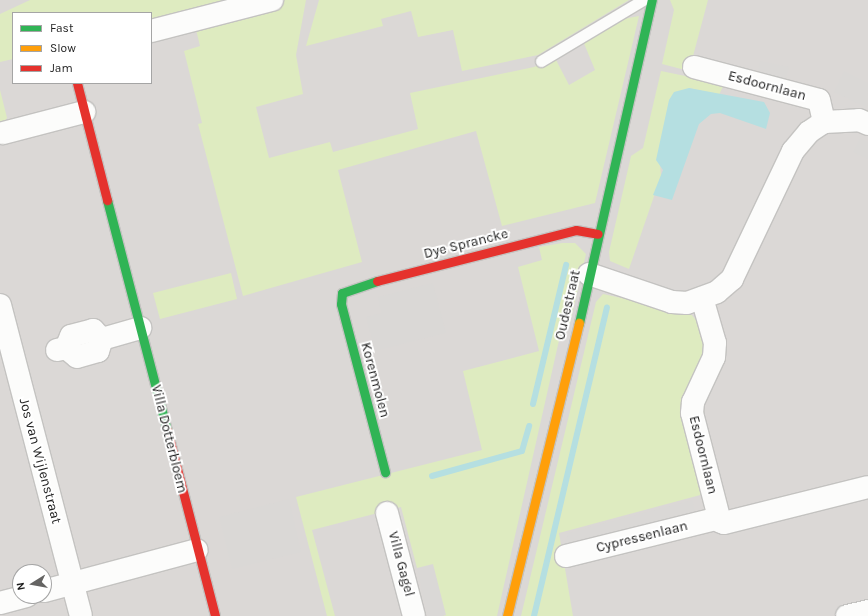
<!DOCTYPE html>
<style>
body{margin:0}
#map{position:relative;width:868px;height:616px;overflow:hidden;background:#ece8e4;font-family:Karla,sans-serif}
div>[style]{position:absolute}
[style*='--x']{left:calc(var(--x)*1px);top:calc(var(--y)*1px);width:calc(var(--w)*1px);rotate:calc(var(--a)*1deg)}
.residential>*{inset:0;background:#dbd8d6}
.religious>*{inset:0;background:#dad8d6}
.grass>*{inset:0;background:#deebc0}
.water>*{inset:0;background:#b5dfe1}
.stream>*{height:6px;margin:-3px;padding:0 3px;transform-origin:3px;border-radius:3px;background:#b5dfe1}
.roads{filter:drop-shadow(1px 0 #c4c3c1) drop-shadow(-1px 0 #c4c3c1) drop-shadow(0 1px #c4c3c1) drop-shadow(0 -1px #c4c3c1)}
.lane>*{height:11px;margin:-5.5px;padding:0 5.5px;transform-origin:5.5px;border-radius:5.5px;background:#fcfcfb}
.street>*{height:22px;margin:-11px;padding:0 11px;transform-origin:11px;border-radius:11px;background:#fcfcfb}
.fast>*{height:9px;margin:-4.5px;padding:0 4.5px;transform-origin:4.5px;border-radius:4.5px;background:#30b455}
.slow>*{height:9px;margin:-4.5px;padding:0 4.5px;transform-origin:4.5px;border-radius:4.5px;background:#ff9f0a}
.jam>*{height:9px;margin:-4.5px;padding:0 4.5px;transform-origin:4.5px;border-radius:4.5px;background:#e5322d}
span{translate:-50% -50%;white-space:nowrap;text-align:center;line-height:1.15;-webkit-text-stroke:4px #fff;paint-order:stroke}
.street-label{font-size:14px;color:#1d1d1d}
.legend{position:absolute;left:12px;top:12px;width:140px;height:72px;box-sizing:border-box;background:#fff;border:1px solid #a5a5a5;margin:0;padding:5px 7px;list-style:none;font-size:12px;color:#1d1d1d}
.legend li{display:flex;align-items:center;gap:8px;height:20px}
.legend b{width:20px;border:1px solid #a5a5a5}
.north{position:absolute;left:12px;top:564px;width:40px;height:40px;box-sizing:border-box;background:#fff;border:1px solid #a5a5a5;border-radius:50%;rotate:259deg;font-size:11px;font-weight:700;line-height:16px;text-align:center;color:#1d1d1d}
.north::after{content:'';display:block;margin:auto;width:14px;height:18px;background:#656463;clip-path:polygon(50% 0,100% 100%,50% 72%,0 100%)}
</style>
<div id="map">
<div class="residential">
<div style="clip-path:polygon(evenodd,0 0,868px 0,868px 616px,0 616px,0 0,13px 13px,151px 13px,151px 83px,13px 83px,13px 13px,0 0,20px 572px,44px 572px,44px 596px,20px 596px,20px 572px)"></div>
</div>
<div class="religious">
<div style="clip-path:polygon(760px 61px,789px 67px,785px 82px,757px 76px)"></div>
<div style="clip-path:polygon(844px 71px,868px 83px,867px 108px,834px 92px)"></div>
<div style="clip-path:polygon(860px 138px,868px 142px,868px 159px,853px 152px)"></div>
<div style="clip-path:polygon(433px 283px,446px 333px,375px 351px,366px 317px,381px 313px,378px 297px)"></div>
<div style="clip-path:polygon(289px 499px,301px 552px,232px 569px,219px 517px)"></div>
<div style="clip-path:polygon(692px 500px,696px 515px,563px 550px,568px 533px)"></div>
<div style="clip-path:polygon(433px 564px,446px 615px,443px 616px,428px 616px,417px 568px)"></div>
</div>
<div class="grass">
<div style="clip-path:polygon(30px 0,306px 0,296px 55px,303px 94px,256px 107px,269px 158px,330px 142px,333px 152px,418px 129px,410px 93px,534px 67px,555px 58px,569px 85px,595px 70px,583px 41px,613px 21px,639px 16px,595px 203px,502px 226px,476px 131px,338px 170px,362px 262px,243px 296px,198px 124px,202px 123px,184px 51px,200px 46px,191px 9px,151px 20px,151px 13px,13px 13px,13px 59px,0 62px,0 14px)"></div>
<div style="clip-path:polygon(319px 0,629px 0,538px 55px,462px 71px,453px 30px,418px 37px,411px 11px,381px 19px,383px 26px,306px 46px)"></div>
<div style="clip-path:polygon(670px 0,708px 0,689px 71px,662px 64px,674px 10px)"></div>
<div style="clip-path:polygon(661px 71px,724px 84px,719px 95px,689px 88px,660px 163px,661px 176px,629px 269px,610px 261px,609px 252px,631px 156px,643px 148px)"></div>
<div style="clip-path:polygon(0 90px,7px 118px,0 128px)"></div>
<div style="clip-path:polygon(562px 243px,575px 243px,586px 254px,570px 323px,562px 327px,497px 616px,443px 616px,446px 615px,433px 564px,417px 568px,401px 507px,312px 530px,335px 616px,327px 616px,296px 497px,482px 450px,463px 371px,539px 351px,518px 267px,542px 260px,539px 247px)"></div>
<div style="clip-path:polygon(231px 273px,237px 299px,160px 319px,153px 293px)"></div>
<div style="clip-path:polygon(603px 294px,690px 313px,701px 326px,706px 351px,690px 387px,704px 494px,559px 533px,573px 616px,521px 616px,596px 302px)"></div>
</div>
<div class="water">
<div style="clip-path:polygon(689px 88px,764px 102px,770px 113px,766px 129px,720px 113px,711px 114px,699px 124px,672px 200px,653px 195px,663px 170px,656px 160px,669px 100px,674px 92px)"></div>
</div>
<div class="stream">
<div style="--x:533;--y:404;--w:143;--a:-76.6"></div>
<div style="--x:432;--y:476;--w:93;--a:-15.5"></div>
<div style="--x:522;--y:451;--w:26;--a:-74"></div>
<div style="--x:534;--y:616;--w:317;--a:-76.7"></div>
</div>
<div class="roads">
<div class="lane">
<div style="--x:541;--y:61;--w:119;--a:-30.9"></div>
</div>
<div class="street">
<div style="--x:151;--y:31;--w:125;--a:-14.4"></div>
<div style="--x:694;--y:67;--w:129;--a:14.8"></div>
<div style="--x:819;--y:100;--w:23;--a:77"></div>
<div style="--x:3;--y:133;--w:84;--a:-14.5"></div>
<div style="--x:589;--y:274;--w:88;--a:18.6"></div>
<div style="--x:672;--y:302;--w:15;--a:4"></div>
<div style="--x:687;--y:303;--w:32;--a:-20"></div>
<div style="--x:717;--y:292;--w:20;--a:-41"></div>
<div style="--x:732;--y:279;--w:142;--a:-64.5"></div>
<div style="--x:793;--y:151;--w:25;--a:-50"></div>
<div style="--x:809;--y:132;--w:18;--a:-34"></div>
<div style="--x:824;--y:122;--w:35;--a:-3"></div>
<div style="--x:859;--y:120;--w:10;--a:24"></div>
<div style="--x:702;--y:298;--w:47;--a:73.9"></div>
<div style="--x:715;--y:343;--w:14;--a:94"></div>
<div style="--x:714;--y:357;--w:50;--a:115"></div>
<div style="--x:693;--y:402;--w:11;--a:95"></div>
<div style="--x:692;--y:413;--w:112;--a:75.5"></div>
<div style="--x:720;--y:521;--w:4;--a:27"></div>
<div style="--x:724;--y:523;--w:148;--a:-14"></div>
<div style="--x:0;--y:305;--w:321;--a:75.4"></div>
<div style="--x:66;--y:348;--w:13;--a:-67"></div>
<div style="--x:71;--y:336;--w:23;--a:-15"></div>
<div style="--x:93;--y:330;--w:13;--a:45"></div>
<div style="--x:57;--y:350;--w:9;--a:-13"></div>
<div style="--x:66;--y:348;--w:14;--a:39"></div>
<div style="--x:77;--y:357;--w:22;--a:-16"></div>
<div style="--x:98;--y:351;--w:13;--a:-72"></div>
<div style="--x:102;--y:339;--w:40;--a:-16"></div>
<div style="--x:387;--y:513;--w:106;--a:75.3"></div>
<div style="--x:566;--y:556;--w:158;--a:-13.9"></div>
<div style="--x:44;--y:591;--w:158;--a:-15"></div>
<div style="--x:0;--y:603;--w:28;--a:-15"></div>
<div style="--x:847;--y:616;--w:22;--a:-13"></div>
</div>
<div class="fast">
<div style="--x:107;--y:200;--w:238;--a:75.4"></div>
<div style="--x:377;--y:281;--w:37;--a:161"></div>
<div style="--x:342;--y:293;--w:11;--a:95"></div>
<div style="--x:341;--y:304;--w:174;--a:75.3"></div>
<div style="--x:579;--y:323;--w:331;--a:-77.3"></div>
</div>
<div class="slow">
<div style="--x:507;--y:616;--w:302;--a:-76.2"></div>
</div>
<div class="jam">
<div style="--x:77;--y:83;--w:121;--a:75.6"></div>
<div style="--x:377;--y:281;--w:205;--a:-14.4"></div>
<div style="--x:576;--y:230;--w:22;--a:10"></div>
<div style="--x:167;--y:430;--w:192;--a:75.5"></div>
</div>
</div>
<div class="street-label">
<span style="left:767px;top:86px;rotate:15deg">Esdoornlaan</span>
<span style="left:466px;top:244px;rotate:-14deg">Dye Sprancke</span>
<span style="left:568px;top:305px;rotate:-77deg">Oudestraat</span>
<span style="left:375px;top:380px;rotate:75deg">Korenmolen</span>
<span style="left:169px;top:439px;rotate:76deg">Villa Dotterbloem</span>
<span style="left:703px;top:455px;rotate:76deg">Esdoornlaan</span>
<span style="left:40px;top:461px;rotate:75deg">Jos van Wijlenstraat</span>
<span style="left:642px;top:537px;rotate:-14deg">Cypressenlaan</span>
<span style="left:401px;top:564px;rotate:75deg">Villa Gagel</span>
</div>
<ul class="legend">
<li><b style="height:5px;background:#30b455"></b>Fast</li>
<li><b style="height:5px;background:#ff9f0a"></b>Slow</li>
<li><b style="height:5px;background:#e5322d"></b>Jam</li>
</ul>
<div class="north">N</div>
</div>
